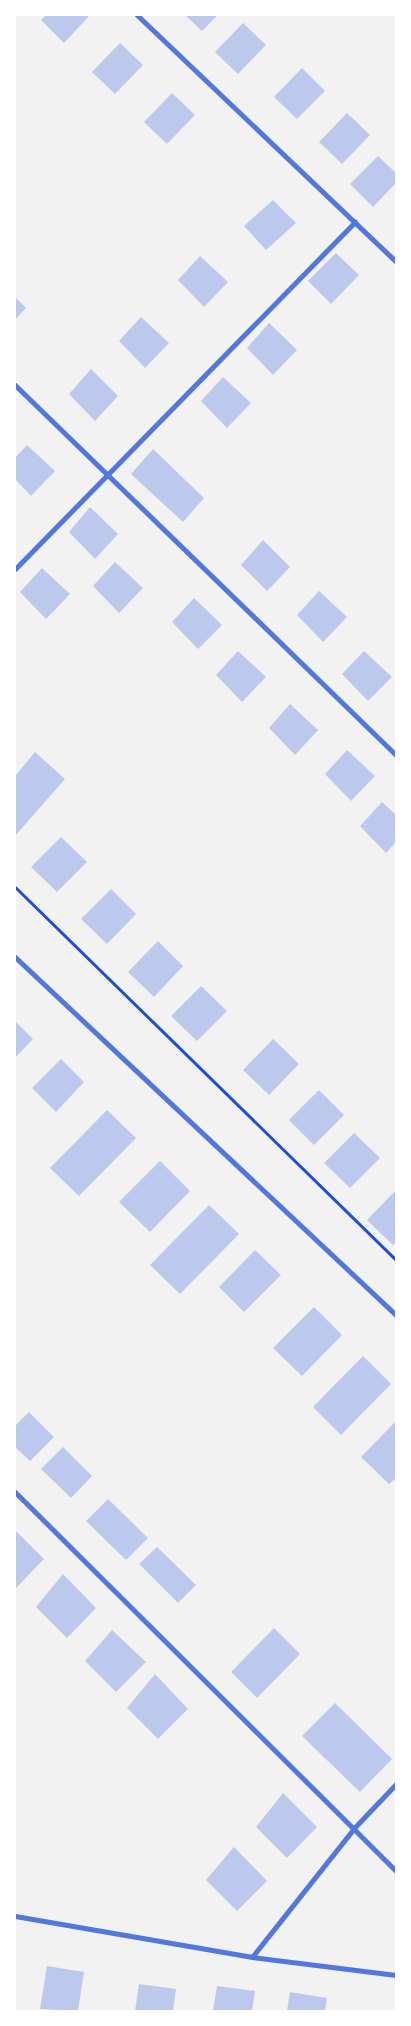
<!DOCTYPE html>
<style>
body{margin:0}
#map{position:relative;width:411px;height:2026px;overflow:hidden;background:#f2f2f2;font-family:"Fira Sans Condensed",sans-serif}
div>[style]{position:absolute}
[style*='--x']{left:calc(var(--x)*1px);top:calc(var(--y)*1px);width:calc(var(--w)*1px);rotate:calc(var(--a)*1deg)}
.building>*{inset:0;background:#bdc9ec}
.path>*{height:3px;margin:-1.5px;padding:0 1.5px;transform-origin:1.5px;border-radius:1.5px;background:#1d4ed8}
.minor>*{height:5px;margin:-2.5px;padding:0 2.5px;transform-origin:2.5px;border-radius:2.5px;background:#5277de}
span{translate:-50% -50%;white-space:nowrap;text-align:center;line-height:1.15;-webkit-text-stroke:5px #fff;paint-order:stroke}
.frame{position:absolute;inset:0;border:16px solid #fff;pointer-events:none}
</style>
<div id="map">
<div class="building">
<div style="clip-path:polygon(46px 15px,90px 15px,64px 43px,41px 20px)"></div>
<div style="clip-path:polygon(185px 15px,218px 15px,202px 31px)"></div>
<div style="clip-path:polygon(243px 23px,266px 45px,238px 74px,215px 52px)"></div>
<div style="clip-path:polygon(120px 43px,143px 65px,115px 94px,92px 72px)"></div>
<div style="clip-path:polygon(302px 68px,325px 91px,297px 119px,274px 97px)"></div>
<div style="clip-path:polygon(172px 93px,195px 115px,167px 144px,144px 122px)"></div>
<div style="clip-path:polygon(347px 113px,370px 135px,342px 164px,319px 142px)"></div>
<div style="clip-path:polygon(378px 156px,396px 173px,396px 183px,373px 207px,350px 184px)"></div>
<div style="clip-path:polygon(273px 200px,296px 223px,266px 250px,244px 226px)"></div>
<div style="clip-path:polygon(336px 253px,359px 275px,331px 304px,308px 281px)"></div>
<div style="clip-path:polygon(200px 256px,228px 282px,204px 307px,178px 280px)"></div>
<div style="clip-path:polygon(15px 297px,26px 308px,15px 320px)"></div>
<div style="clip-path:polygon(141px 317px,169px 343px,145px 368px,119px 341px)"></div>
<div style="clip-path:polygon(269px 323px,297px 350px,273px 375px,247px 348px)"></div>
<div style="clip-path:polygon(91px 369px,118px 396px,95px 421px,69px 394px)"></div>
<div style="clip-path:polygon(223px 377px,251px 403px,227px 428px,201px 401px)"></div>
<div style="clip-path:polygon(27px 445px,55px 471px,31px 496px,15px 479px,15px 458px)"></div>
<div style="clip-path:polygon(153px 449px,204px 498px,183px 522px,131px 474px)"></div>
<div style="clip-path:polygon(90px 507px,118px 534px,95px 559px,69px 532px)"></div>
<div style="clip-path:polygon(263px 540px,290px 567px,267px 591px,241px 565px)"></div>
<div style="clip-path:polygon(115px 562px,143px 588px,119px 613px,93px 586px)"></div>
<div style="clip-path:polygon(42px 568px,70px 594px,46px 619px,20px 592px)"></div>
<div style="clip-path:polygon(319px 591px,347px 617px,323px 642px,297px 615px)"></div>
<div style="clip-path:polygon(194px 598px,222px 625px,198px 649px,172px 622px)"></div>
<div style="clip-path:polygon(238px 651px,266px 677px,242px 702px,216px 675px)"></div>
<div style="clip-path:polygon(364px 651px,392px 677px,368px 701px,342px 674px)"></div>
<div style="clip-path:polygon(290px 704px,318px 730px,295px 755px,269px 728px)"></div>
<div style="clip-path:polygon(347px 750px,375px 776px,351px 801px,325px 774px)"></div>
<div style="clip-path:polygon(35px 752px,65px 779px,15px 836px,15px 776px)"></div>
<div style="clip-path:polygon(382px 802px,396px 815px,396px 842px,386px 853px,360px 826px)"></div>
<div style="clip-path:polygon(61px 837px,87px 862px,57px 892px,31px 867px)"></div>
<div style="clip-path:polygon(111px 889px,136px 914px,107px 944px,81px 919px)"></div>
<div style="clip-path:polygon(158px 941px,183px 966px,154px 997px,128px 972px)"></div>
<div style="clip-path:polygon(201px 986px,227px 1011px,197px 1041px,171px 1016px)"></div>
<div style="clip-path:polygon(15px 1021px,33px 1039px,15px 1058px)"></div>
<div style="clip-path:polygon(273px 1039px,299px 1064px,269px 1095px,243px 1070px)"></div>
<div style="clip-path:polygon(61px 1059px,84px 1082px,56px 1112px,32px 1088px)"></div>
<div style="clip-path:polygon(319px 1090px,344px 1115px,314px 1145px,289px 1120px)"></div>
<div style="clip-path:polygon(107px 1110px,136px 1138px,79px 1196px,50px 1168px)"></div>
<div style="clip-path:polygon(354px 1133px,380px 1158px,350px 1188px,324px 1163px)"></div>
<div style="clip-path:polygon(160px 1161px,190px 1191px,150px 1232px,119px 1202px)"></div>
<div style="clip-path:polygon(396px 1190px,396px 1242px,393px 1245px,367px 1220px)"></div>
<div style="clip-path:polygon(209px 1205px,239px 1234px,180px 1294px,150px 1265px)"></div>
<div style="clip-path:polygon(255px 1250px,281px 1275px,244px 1312px,219px 1287px)"></div>
<div style="clip-path:polygon(314px 1307px,342px 1335px,302px 1376px,273px 1348px)"></div>
<div style="clip-path:polygon(363px 1356px,391px 1384px,341px 1435px,313px 1407px)"></div>
<div style="clip-path:polygon(29px 1412px,54px 1437px,30px 1461px,15px 1447px,15px 1426px)"></div>
<div style="clip-path:polygon(396px 1421px,396px 1478px,389px 1484px,361px 1457px)"></div>
<div style="clip-path:polygon(63px 1447px,92px 1476px,71px 1498px,41px 1469px)"></div>
<div style="clip-path:polygon(108px 1499px,148px 1538px,126px 1560px,86px 1521px)"></div>
<div style="clip-path:polygon(15px 1530px,44px 1559px,15px 1589px)"></div>
<div style="clip-path:polygon(157px 1547px,196px 1585px,178px 1603px,139px 1564px)"></div>
<div style="clip-path:polygon(63px 1574px,96px 1608px,67px 1638px,36px 1607px)"></div>
<div style="clip-path:polygon(274px 1628px,300px 1654px,257px 1698px,231px 1672px)"></div>
<div style="clip-path:polygon(112px 1630px,146px 1662px,116px 1692px,85px 1661px)"></div>
<div style="clip-path:polygon(155px 1674px,188px 1709px,158px 1739px,127px 1708px)"></div>
<div style="clip-path:polygon(335px 1703px,392px 1759px,360px 1792px,302px 1736px)"></div>
<div style="clip-path:polygon(283px 1793px,317px 1827px,287px 1858px,256px 1827px)"></div>
<div style="clip-path:polygon(234px 1847px,267px 1881px,237px 1911px,206px 1880px)"></div>
<div style="clip-path:polygon(47px 1966px,84px 1972px,78px 2011px,40px 2009px)"></div>
<div style="clip-path:polygon(139px 1984px,176px 1989px,173px 2011px,135px 2011px)"></div>
<div style="clip-path:polygon(217px 1986px,255px 1991px,252px 2011px,213px 2011px)"></div>
<div style="clip-path:polygon(290px 1992px,327px 1998px,325px 2011px,287px 2011px)"></div>
</div>
<div class="path">
<div style="--x:15;--y:887;--w:533;--a:44.39"></div>
</div>
<div class="minor">
<div style="--x:137;--y:15;--w:358;--a:43.6"></div>
<div style="--x:15;--y:385;--w:531;--a:44.16"></div>
<div style="--x:15;--y:569;--w:486;--a:-45.6"></div>
<div style="--x:15;--y:957;--w:523;--a:43.22"></div>
<div style="--x:15;--y:1492;--w:537;--a:44.85"></div>
<div style="--x:15;--y:1916;--w:241;--a:9.8"></div>
<div style="--x:252;--y:1957;--w:145;--a:7.1"></div>
<div style="--x:252;--y:1957;--w:166;--a:-51.6"></div>
<div style="--x:355;--y:1827;--w:59;--a:-46.4"></div>
</div>
<div class="frame"></div>
</div>
